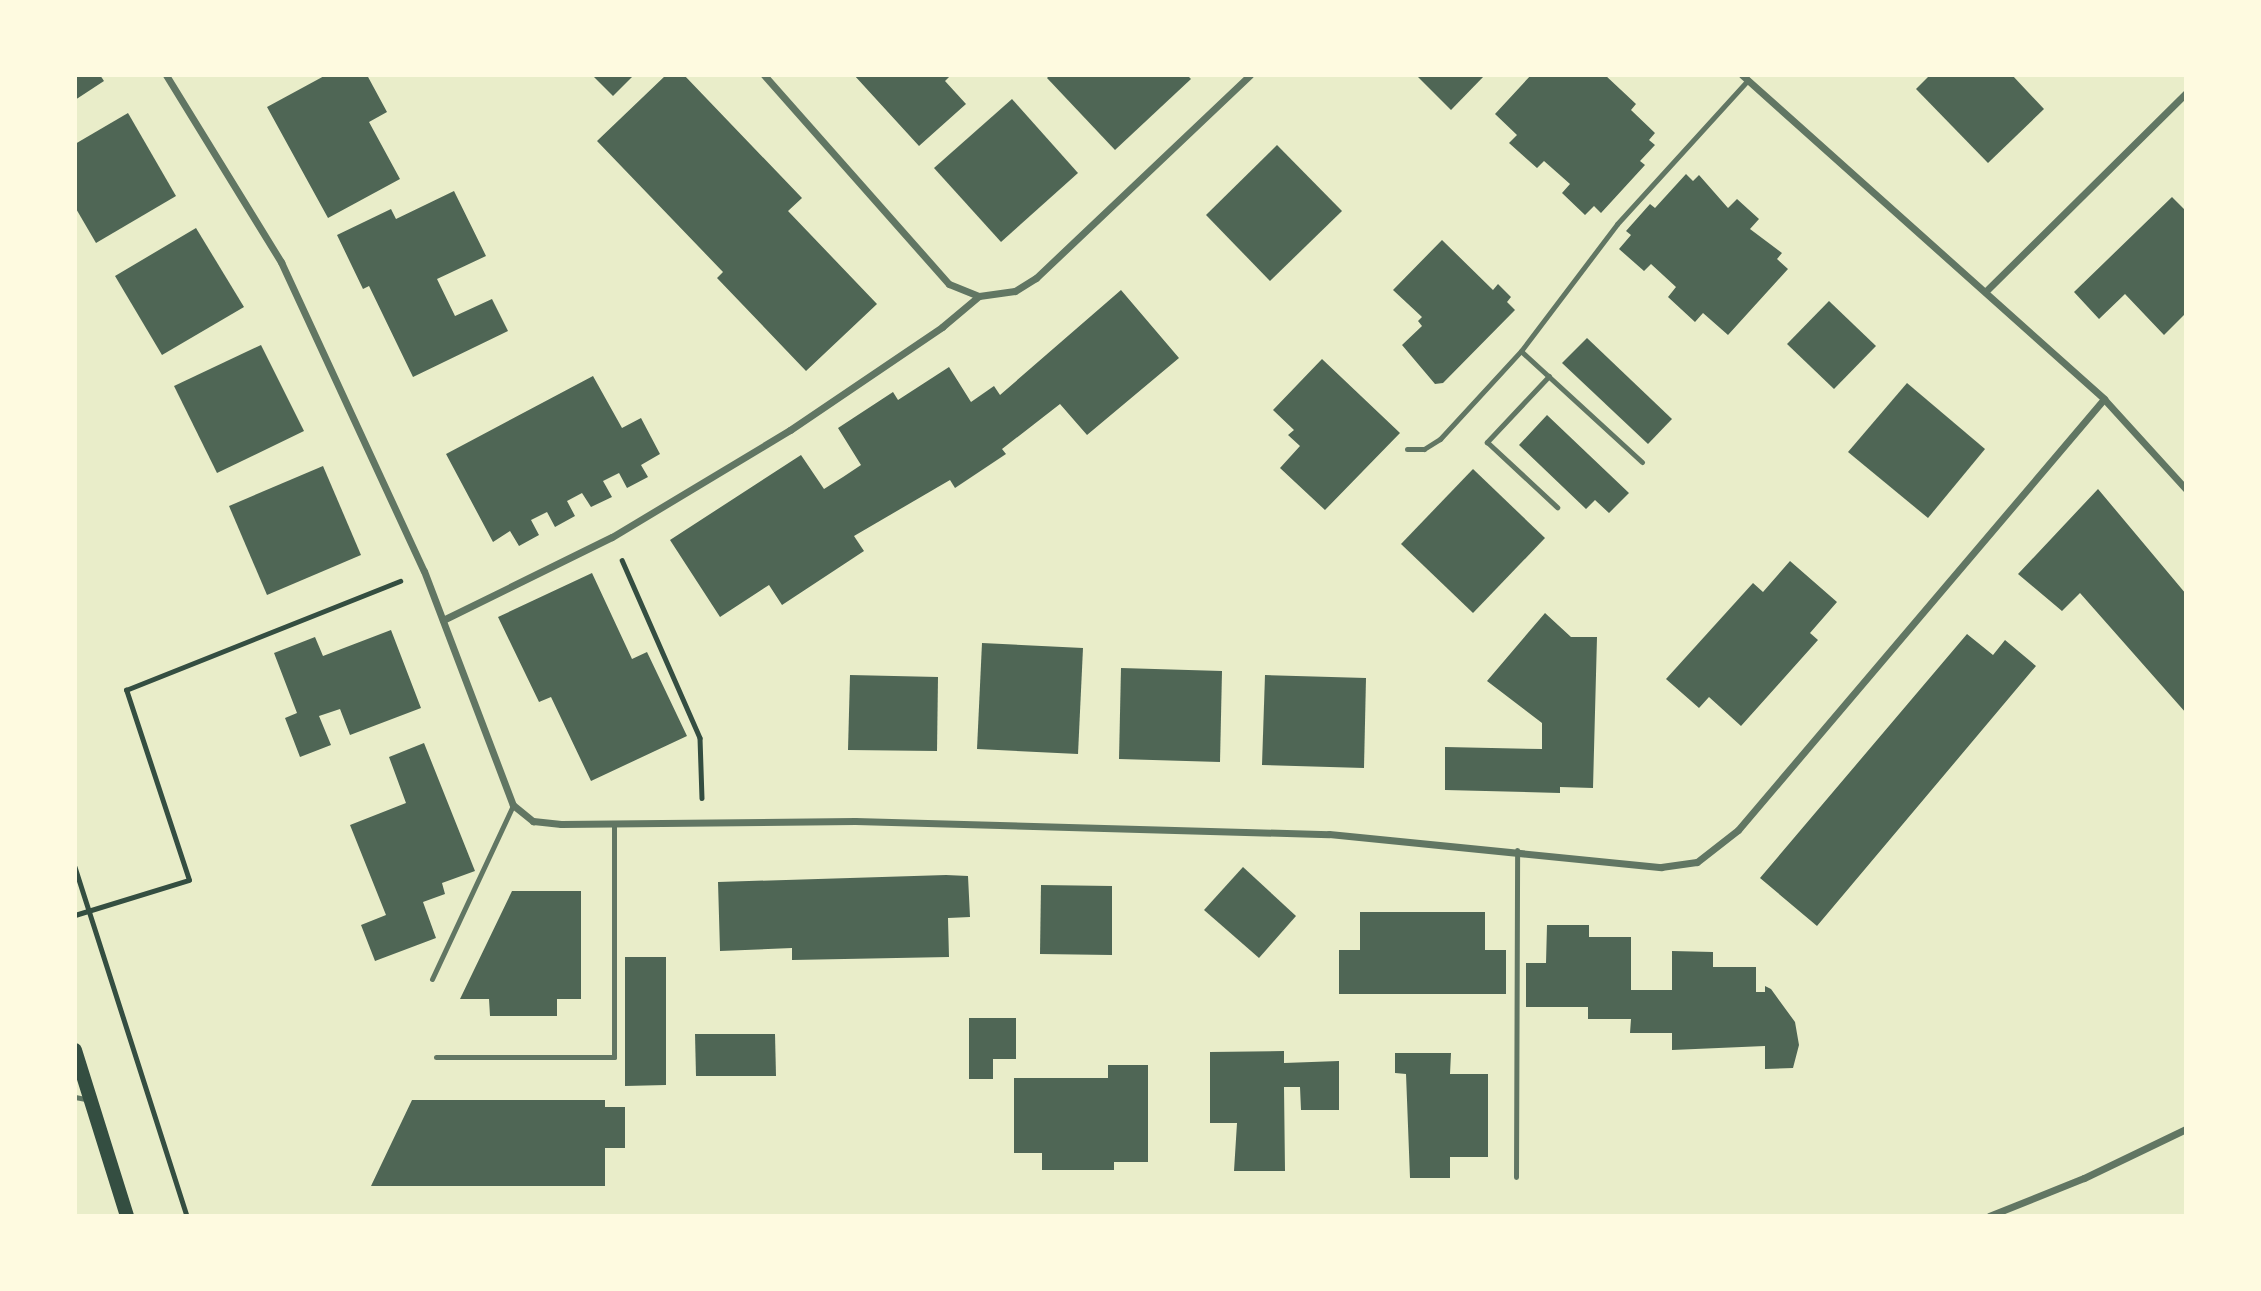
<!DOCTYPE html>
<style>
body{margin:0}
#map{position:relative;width:2261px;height:1291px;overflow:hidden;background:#e9edc9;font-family:Montserrat,sans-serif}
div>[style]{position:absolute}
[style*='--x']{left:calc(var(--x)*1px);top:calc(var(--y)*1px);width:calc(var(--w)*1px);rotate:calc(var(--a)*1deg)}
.building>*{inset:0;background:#4f6655}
.path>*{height:4.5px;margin:-2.25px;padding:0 2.25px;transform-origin:2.25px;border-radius:2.25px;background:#344e41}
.service>*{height:5px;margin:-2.5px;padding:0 2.5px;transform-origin:2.5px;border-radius:2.5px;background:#617663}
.minor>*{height:7px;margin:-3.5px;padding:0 3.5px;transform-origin:3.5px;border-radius:3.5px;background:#617663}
.secondary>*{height:14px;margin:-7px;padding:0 7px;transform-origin:7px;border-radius:7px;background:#344e41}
span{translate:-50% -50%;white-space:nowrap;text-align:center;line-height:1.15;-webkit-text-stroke:5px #fefae0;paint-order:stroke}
.frame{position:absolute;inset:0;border:77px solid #fefae0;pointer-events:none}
</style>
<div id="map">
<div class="building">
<div style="clip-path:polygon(75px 75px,100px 75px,104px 81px,75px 100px)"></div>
<div style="clip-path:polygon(326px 75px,367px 75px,387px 112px,369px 122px,400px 179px,328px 218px,267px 107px)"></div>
<div style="clip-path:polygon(592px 75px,634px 75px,613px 96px)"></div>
<div style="clip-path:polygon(666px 75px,684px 75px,802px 198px,788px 211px,877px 304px,806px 371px,717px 278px,723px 272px,597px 141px)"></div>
<div style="clip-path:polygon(854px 75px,951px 75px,945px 81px,966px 104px,919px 146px)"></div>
<div style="clip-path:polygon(1050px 75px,1187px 75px,1191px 79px,1115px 150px,1047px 78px)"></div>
<div style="clip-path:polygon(1416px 75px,1485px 75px,1451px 110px)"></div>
<div style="clip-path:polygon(1531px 75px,1605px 75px,1636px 104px,1631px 110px,1655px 133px,1649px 140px,1655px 145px,1640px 161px,1645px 165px,1601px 213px,1594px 206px,1585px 215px,1562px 193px,1570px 184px,1544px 161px,1537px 168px,1509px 143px,1517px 135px,1495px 114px)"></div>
<div style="clip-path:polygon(1930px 75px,2012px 75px,2044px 109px,1988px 163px,1916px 89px)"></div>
<div style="clip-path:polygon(1012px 99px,1078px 173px,1001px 242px,934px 168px)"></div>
<div style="clip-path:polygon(128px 113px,176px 196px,96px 243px,75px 207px,75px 144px)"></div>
<div style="clip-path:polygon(1277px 145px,1342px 211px,1270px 281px,1206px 215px)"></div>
<div style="clip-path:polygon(1686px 174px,1693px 181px,1699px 175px,1728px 208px,1737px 199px,1759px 219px,1750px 229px,1782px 253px,1777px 259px,1788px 269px,1728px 335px,1703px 313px,1695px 322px,1668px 297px,1676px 287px,1651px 264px,1644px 271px,1619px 249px,1631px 235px,1626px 231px,1650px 204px,1655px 208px)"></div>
<div style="clip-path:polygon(454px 191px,486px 256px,437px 279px,455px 316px,492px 299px,508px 331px,413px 377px,369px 286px,363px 289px,337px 235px,391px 209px,396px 219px)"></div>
<div style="clip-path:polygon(2172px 197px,2186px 211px,2186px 313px,2164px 335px,2125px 294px,2099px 319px,2074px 292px)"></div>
<div style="clip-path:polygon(196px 228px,244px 307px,162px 355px,115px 276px)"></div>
<div style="clip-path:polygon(1442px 240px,1493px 290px,1498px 284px,1511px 297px,1507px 302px,1515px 310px,1443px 383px,1435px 384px,1402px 345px,1422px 326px,1418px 321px,1422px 317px,1393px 290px)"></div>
<div style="clip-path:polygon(1121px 290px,1179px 358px,1087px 435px,1060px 404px,1002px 449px,1006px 454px,955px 488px,950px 480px,854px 536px,864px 551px,782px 605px,769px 585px,720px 617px,670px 540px,801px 455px,824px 489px,843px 477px,861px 465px,838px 428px,893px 392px,898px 400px,949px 367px,971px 402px,994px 386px,1000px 395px)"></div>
<div style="clip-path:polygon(1829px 301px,1876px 346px,1834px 389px,1787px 344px)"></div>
<div style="clip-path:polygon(1587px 338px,1672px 419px,1648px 444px,1562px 363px)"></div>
<div style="clip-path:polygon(261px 345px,304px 431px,217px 473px,174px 386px)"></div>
<div style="clip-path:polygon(1322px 359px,1400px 433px,1325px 510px,1280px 468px,1300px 446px,1288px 435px,1294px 430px,1273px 410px)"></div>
<div style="clip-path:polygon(593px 376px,622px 428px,641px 418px,660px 454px,641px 465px,648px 477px,627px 488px,619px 473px,603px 481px,612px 497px,591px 507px,582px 493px,567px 501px,575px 516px,555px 527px,547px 512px,531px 520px,539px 535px,519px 546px,510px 531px,493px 542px,446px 454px)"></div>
<div style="clip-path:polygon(1907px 383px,1985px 449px,1928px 518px,1848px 452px)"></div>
<div style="clip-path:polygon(1547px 415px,1629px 493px,1609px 513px,1595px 500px,1586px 509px,1519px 445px)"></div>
<div style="clip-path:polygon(323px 466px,361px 555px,267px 595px,229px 506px)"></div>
<div style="clip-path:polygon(1473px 469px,1545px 538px,1473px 613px,1401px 544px)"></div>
<div style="clip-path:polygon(2098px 489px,2186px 594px,2186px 713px,2080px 593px,2062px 611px,2018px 574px)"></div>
<div style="clip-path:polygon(1790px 561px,1837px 602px,1810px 633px,1818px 640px,1741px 726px,1709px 697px,1699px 708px,1666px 679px,1753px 583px,1763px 592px)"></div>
<div style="clip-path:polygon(592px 573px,632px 659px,647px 652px,687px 736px,591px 781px,551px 697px,539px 702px,498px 617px)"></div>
<div style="clip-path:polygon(1545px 613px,1571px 637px,1597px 637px,1593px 788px,1560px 787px,1560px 793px,1445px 790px,1445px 747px,1542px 749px,1542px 723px,1487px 681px)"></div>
<div style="clip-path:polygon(391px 630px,421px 708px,350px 735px,340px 709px,319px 716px,331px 745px,300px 757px,285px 718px,297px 713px,274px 653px,315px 637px,323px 656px)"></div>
<div style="clip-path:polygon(1967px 634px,1993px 655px,2005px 640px,2036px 666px,1817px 926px,1760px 878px)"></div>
<div style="clip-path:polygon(982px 643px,1083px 648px,1078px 754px,977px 749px)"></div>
<div style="clip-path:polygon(1121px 668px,1222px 671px,1220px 762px,1119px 759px)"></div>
<div style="clip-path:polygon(850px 675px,938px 677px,937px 751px,848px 750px)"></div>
<div style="clip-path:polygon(1265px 675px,1366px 678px,1364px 768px,1262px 765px)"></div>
<div style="clip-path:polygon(424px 743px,475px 871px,442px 883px,445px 894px,423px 902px,436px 938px,375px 961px,361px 925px,386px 915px,350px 825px,406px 803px,389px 757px)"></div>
<div style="clip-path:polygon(1243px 867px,1296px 916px,1259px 958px,1204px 910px)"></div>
<div style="clip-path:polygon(946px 875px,968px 876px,970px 917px,948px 918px,949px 957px,792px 960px,792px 948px,720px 951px,718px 882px)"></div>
<div style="clip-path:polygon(1041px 885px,1112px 886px,1112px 955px,1040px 954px)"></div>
<div style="clip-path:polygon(512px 891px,581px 891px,581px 999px,557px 999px,557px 1016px,490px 1016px,489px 999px,460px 999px)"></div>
<div style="clip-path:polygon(1360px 912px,1485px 912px,1485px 950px,1506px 950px,1506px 994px,1339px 994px,1339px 950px,1360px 950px)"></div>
<div style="clip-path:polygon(1547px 925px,1589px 925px,1589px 937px,1631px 937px,1631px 990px,1672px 990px,1672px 951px,1713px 952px,1713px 967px,1756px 967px,1756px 992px,1765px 992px,1765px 986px,1771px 989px,1795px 1022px,1799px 1045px,1793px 1068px,1765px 1069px,1765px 1046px,1672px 1050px,1672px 1033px,1630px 1033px,1631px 1019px,1588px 1019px,1588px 1007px,1526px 1007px,1526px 963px,1546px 963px)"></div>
<div style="clip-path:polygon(625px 957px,666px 957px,666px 1085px,625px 1086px)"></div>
<div style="clip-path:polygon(969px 1018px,1016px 1018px,1016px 1059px,993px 1059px,993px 1079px,969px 1079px)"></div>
<div style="clip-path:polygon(695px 1034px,775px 1034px,776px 1076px,696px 1076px)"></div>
<div style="clip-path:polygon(1284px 1051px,1284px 1063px,1339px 1061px,1339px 1110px,1301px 1110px,1300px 1087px,1284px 1087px,1285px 1171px,1234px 1171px,1237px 1123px,1210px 1123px,1210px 1052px)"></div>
<div style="clip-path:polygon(1395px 1053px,1451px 1053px,1450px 1074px,1488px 1074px,1488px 1157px,1450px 1157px,1450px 1178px,1410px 1178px,1406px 1074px,1395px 1073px)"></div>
<div style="clip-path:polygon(1108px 1065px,1148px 1065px,1148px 1162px,1114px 1162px,1114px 1170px,1042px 1170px,1042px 1153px,1014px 1153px,1014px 1078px,1108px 1078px)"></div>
<div style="clip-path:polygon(412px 1100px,605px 1100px,605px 1107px,625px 1107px,625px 1148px,605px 1148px,605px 1186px,371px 1186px)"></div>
</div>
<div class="path">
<div style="--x:622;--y:560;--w:194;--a:66.3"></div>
<div style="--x:700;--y:738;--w:60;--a:88.1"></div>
<div style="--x:75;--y:867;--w:367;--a:72.2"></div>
<div style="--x:75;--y:915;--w:119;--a:-17.1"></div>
<div style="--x:189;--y:880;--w:200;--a:-108.3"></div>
<div style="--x:126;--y:690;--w:295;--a:-21.7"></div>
</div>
<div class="service">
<div style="--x:1549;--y:376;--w:91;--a:133.2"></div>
<div style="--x:1487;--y:442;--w:96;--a:42.9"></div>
<div style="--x:1407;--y:449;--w:17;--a:0"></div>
<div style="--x:1424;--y:449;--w:19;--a:-32"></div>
<div style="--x:1440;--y:439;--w:120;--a:-47.4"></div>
<div style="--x:1642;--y:462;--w:164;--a:-137.5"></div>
<div style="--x:1521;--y:351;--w:159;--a:-52.9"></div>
<div style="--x:1617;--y:224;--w:195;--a:-47.7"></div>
<div style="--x:432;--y:979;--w:192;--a:-65"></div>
<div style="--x:436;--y:1057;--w:178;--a:0"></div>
<div style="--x:614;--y:1057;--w:233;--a:-90"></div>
<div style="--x:75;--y:1097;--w:15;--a:11"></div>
<div style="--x:1516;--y:1177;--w:327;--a:-89.8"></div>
</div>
<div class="minor">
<div style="--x:166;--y:75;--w:220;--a:58.4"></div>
<div style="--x:281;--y:262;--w:340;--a:65.2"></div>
<div style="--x:424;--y:571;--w:250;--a:69.2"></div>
<div style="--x:513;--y:805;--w:26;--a:39"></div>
<div style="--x:533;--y:821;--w:28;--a:6"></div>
<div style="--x:561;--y:824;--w:294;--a:-0.6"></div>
<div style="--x:855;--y:821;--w:474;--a:1.6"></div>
<div style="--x:1329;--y:834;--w:334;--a:5.7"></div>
<div style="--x:1661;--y:867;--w:36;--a:-8"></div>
<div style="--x:1697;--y:862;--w:52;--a:-38"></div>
<div style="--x:1738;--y:830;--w:565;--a:-49.66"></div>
<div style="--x:764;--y:75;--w:279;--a:48.5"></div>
<div style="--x:949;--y:284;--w:32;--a:22"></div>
<div style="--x:1742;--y:75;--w:486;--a:41.8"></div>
<div style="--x:2104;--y:399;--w:122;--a:47.7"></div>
<div style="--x:1987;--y:290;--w:280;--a:-44.7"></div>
<div style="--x:443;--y:620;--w:188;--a:-26.2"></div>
<div style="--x:612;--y:537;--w:208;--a:-31"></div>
<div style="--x:790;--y:430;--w:184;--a:-34.1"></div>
<div style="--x:942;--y:327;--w:48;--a:-40"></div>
<div style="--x:979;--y:296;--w:36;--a:-8"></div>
<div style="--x:1015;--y:291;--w:25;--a:-32"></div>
<div style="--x:1036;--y:278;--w:295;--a:-43.5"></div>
<div style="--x:1989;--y:1216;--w:102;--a:-21.8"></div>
<div style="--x:2084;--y:1178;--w:113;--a:-25.7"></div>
</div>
<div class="secondary">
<div style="--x:75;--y:1050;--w:174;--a:72.6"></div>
</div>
<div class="frame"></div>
</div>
